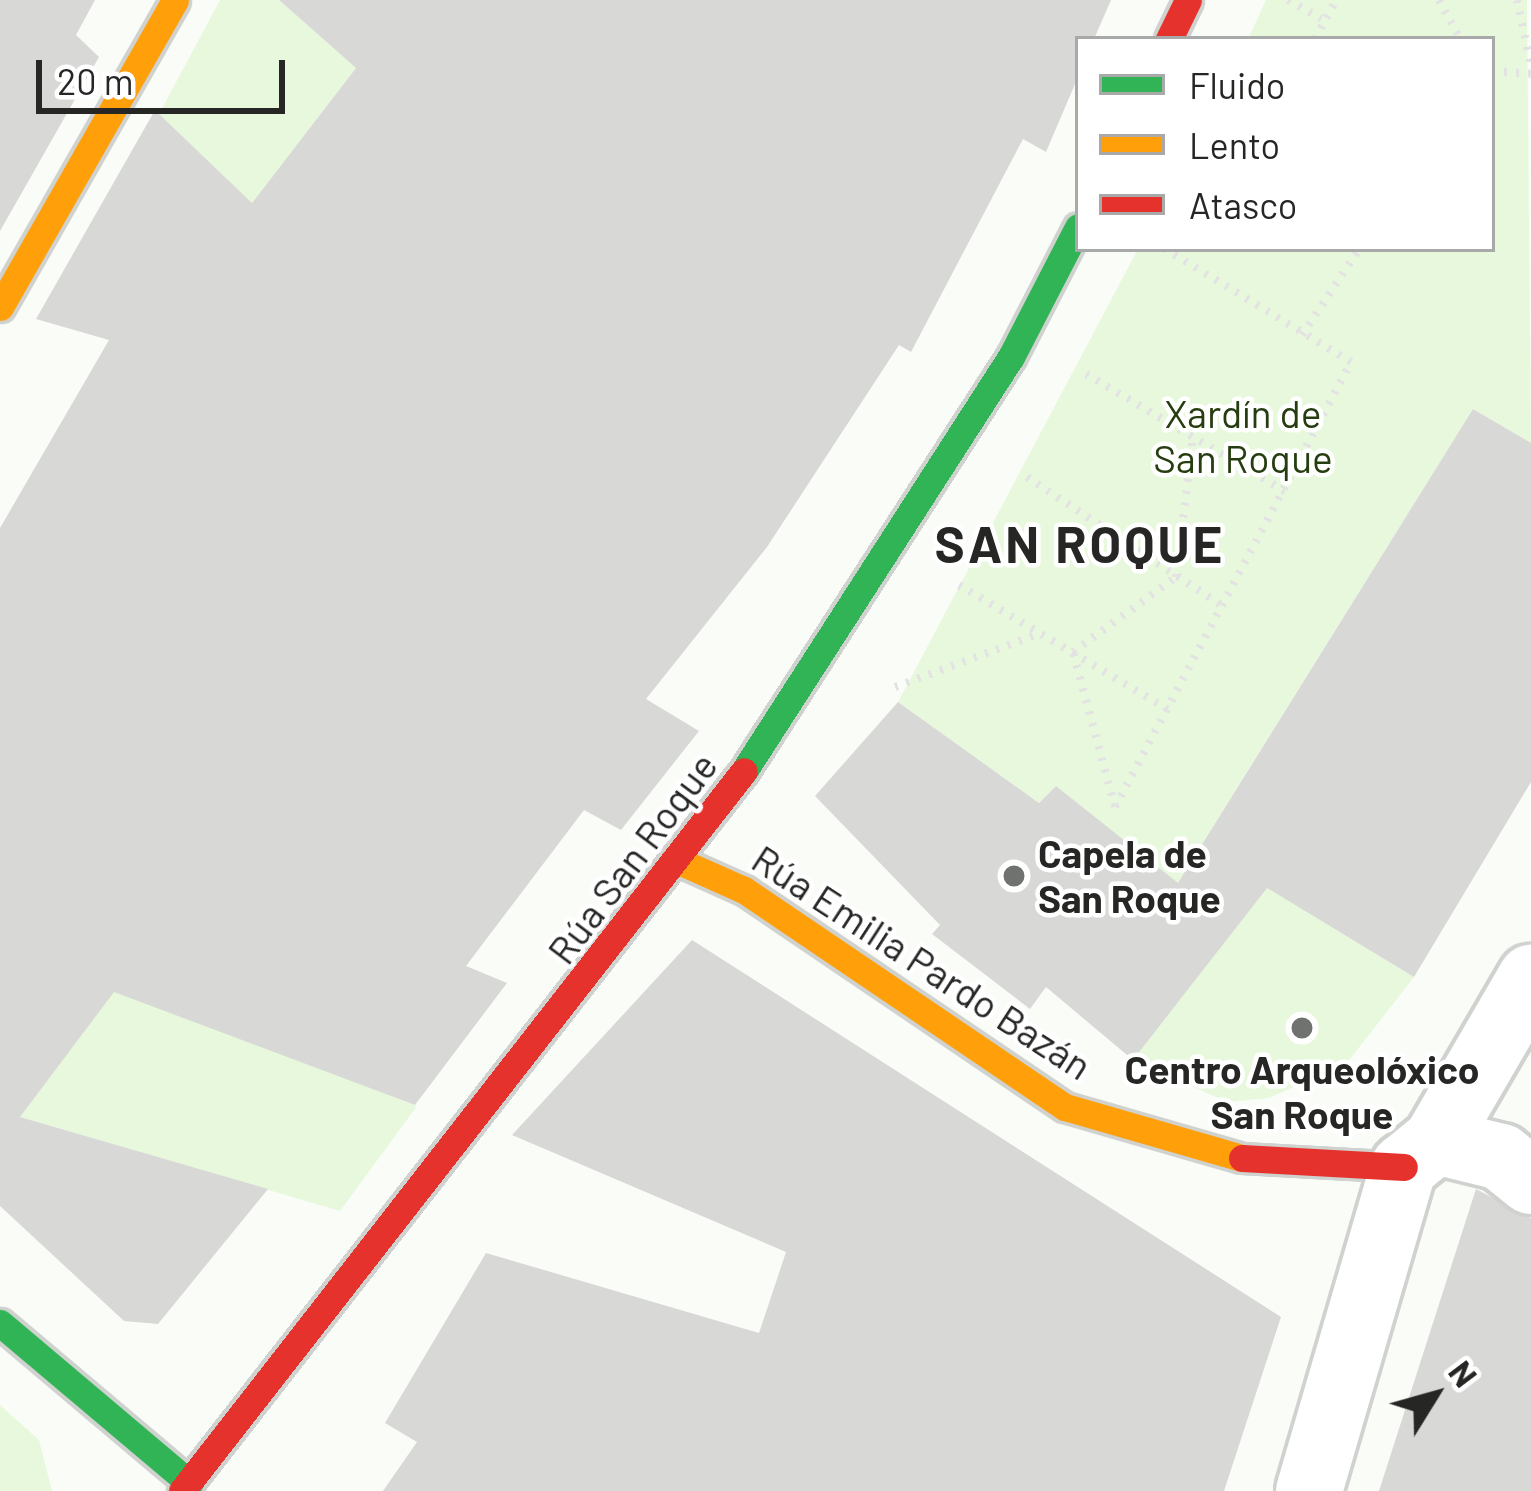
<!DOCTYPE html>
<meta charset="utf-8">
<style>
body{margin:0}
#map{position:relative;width:1531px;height:1491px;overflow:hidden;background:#fafcf8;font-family:Barlow,sans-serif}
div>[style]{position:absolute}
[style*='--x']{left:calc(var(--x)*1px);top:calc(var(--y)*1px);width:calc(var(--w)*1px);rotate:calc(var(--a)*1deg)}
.green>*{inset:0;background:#e8f8dc}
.building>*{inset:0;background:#d8d9d7}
.path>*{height:8px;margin-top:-4px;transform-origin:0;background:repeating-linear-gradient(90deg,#e3e3e3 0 3px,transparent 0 12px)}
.roads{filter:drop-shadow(3px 0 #d0d2cf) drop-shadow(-3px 0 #d0d2cf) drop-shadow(0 3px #d0d2cf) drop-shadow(0 -3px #d0d2cf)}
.street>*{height:66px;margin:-33px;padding:0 33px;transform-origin:33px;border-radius:33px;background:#fefffe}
.fast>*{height:27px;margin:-13.5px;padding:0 13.5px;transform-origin:13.5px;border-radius:13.5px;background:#30b455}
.slow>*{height:27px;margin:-13.5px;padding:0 13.5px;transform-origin:13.5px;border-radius:13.5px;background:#ff9f0a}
.jam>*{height:27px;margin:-13.5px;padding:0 13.5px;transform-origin:13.5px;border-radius:13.5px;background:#e5322d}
.dots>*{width:33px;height:33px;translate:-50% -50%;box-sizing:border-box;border:6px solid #fff;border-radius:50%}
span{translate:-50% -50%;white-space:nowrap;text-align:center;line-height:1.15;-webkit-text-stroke:9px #fff;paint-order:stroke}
.park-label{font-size:39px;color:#263d10}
.poi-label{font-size:39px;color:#262725;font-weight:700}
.left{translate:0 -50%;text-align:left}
.street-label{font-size:39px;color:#262725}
.district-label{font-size:51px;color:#262725;font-weight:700;letter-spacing:3px}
.legend{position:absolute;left:1075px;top:36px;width:420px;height:216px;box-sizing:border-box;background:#fff;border:3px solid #a8a9a8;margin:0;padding:15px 21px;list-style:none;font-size:36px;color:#262725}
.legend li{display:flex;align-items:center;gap:24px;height:60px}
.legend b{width:60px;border:3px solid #a8a9a8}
.north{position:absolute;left:1375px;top:1335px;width:120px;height:120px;-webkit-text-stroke:9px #fff;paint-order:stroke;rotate:53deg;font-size:33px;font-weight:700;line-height:48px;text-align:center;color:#262725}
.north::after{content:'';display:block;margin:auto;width:42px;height:54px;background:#262725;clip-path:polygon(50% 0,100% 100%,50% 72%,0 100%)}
.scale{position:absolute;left:36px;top:60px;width:249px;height:54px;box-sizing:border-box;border:6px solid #262725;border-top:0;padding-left:15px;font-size:36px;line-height:42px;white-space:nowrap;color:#262725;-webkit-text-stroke:9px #fff;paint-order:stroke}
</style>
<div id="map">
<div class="green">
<div style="clip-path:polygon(220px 0,279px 0,356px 68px,252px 203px,159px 114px)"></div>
<div style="clip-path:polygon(1266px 0,1527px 0,1531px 443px,1473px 409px,1200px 847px,1414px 977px,1347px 1063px,1269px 1098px,1227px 1102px,1133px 1060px,1214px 956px,1152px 863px,1056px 786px,1039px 803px,898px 702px,1138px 249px,1492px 249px,1492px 39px,1248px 39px)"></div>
<div style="clip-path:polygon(0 949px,198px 1020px,417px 1106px,340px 1211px,10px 1114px)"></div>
<div style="clip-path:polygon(0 1405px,39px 1440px,52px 1491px,0 1491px)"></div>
</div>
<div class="building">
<div style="clip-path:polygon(0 0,95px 0,76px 35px,99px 57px,0 231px)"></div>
<div style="clip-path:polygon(279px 0,1111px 0,1094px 39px,1078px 39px,1078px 77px,1046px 152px,1023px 139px,911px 352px,899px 345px,767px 547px,646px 699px,699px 731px,621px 830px,584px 810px,466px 966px,507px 983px,415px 1105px,114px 992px,20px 1117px,268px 1189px,158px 1324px,124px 1321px,0 1206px,0 528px,109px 340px,36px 319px,155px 110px,252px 203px,356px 68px)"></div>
<div style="clip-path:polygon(1473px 409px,1531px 443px,1531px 782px,1414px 977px,1267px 888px,1133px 1060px,1046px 987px,1030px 1009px,932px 934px,940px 925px,815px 796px,898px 702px,1039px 803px,1056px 786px,1178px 883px)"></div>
<div style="clip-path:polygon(692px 940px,1281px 1317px,1224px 1491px,383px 1491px,417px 1442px,385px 1423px,486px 1253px,759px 1333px,786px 1252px,512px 1135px)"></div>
<div style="clip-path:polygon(1476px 1189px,1531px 1218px,1531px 1491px,1379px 1491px)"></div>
</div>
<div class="path">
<div style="--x:1288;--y:0;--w:38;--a:29"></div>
<div style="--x:1439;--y:0;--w:44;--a:61.7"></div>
<div style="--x:1517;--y:0;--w:66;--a:77.7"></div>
<div style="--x:1315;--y:39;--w:44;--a:-61.7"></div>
<div style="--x:1492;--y:71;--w:39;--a:4"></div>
<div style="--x:1302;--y:335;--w:103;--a:-56.5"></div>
<div style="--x:1086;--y:374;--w:232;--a:30.5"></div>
<div style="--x:1027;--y:477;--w:240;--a:33.4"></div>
<div style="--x:959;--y:585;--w:244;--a:30.8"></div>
<div style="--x:895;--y:687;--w:153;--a:-20.3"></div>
<div style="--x:1115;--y:807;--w:504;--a:-62.06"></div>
<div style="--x:1351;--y:362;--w:218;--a:-148.7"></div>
<div style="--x:1115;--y:807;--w:161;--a:-105.2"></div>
<div style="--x:1073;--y:652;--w:127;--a:-36.1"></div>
<div style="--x:1176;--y:577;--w:142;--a:-83.1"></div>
</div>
<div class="roads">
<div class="street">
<div style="--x:1436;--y:1141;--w:67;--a:13.8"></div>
<div style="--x:1501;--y:1157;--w:38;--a:39"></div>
<div style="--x:1309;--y:1491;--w:338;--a:-73.7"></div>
<div style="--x:1404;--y:1167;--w:41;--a:-39.1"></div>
<div style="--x:1436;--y:1141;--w:189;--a:-59.8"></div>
</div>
<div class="fast">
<div style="--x:744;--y:771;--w:493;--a:-57.2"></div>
<div style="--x:1011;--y:357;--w:146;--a:-62.7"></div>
<div style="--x:0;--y:1323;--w:248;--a:40.2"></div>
</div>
<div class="slow">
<div style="--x:0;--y:307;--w:353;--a:-60.3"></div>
<div style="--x:681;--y:862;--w:69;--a:24"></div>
<div style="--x:744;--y:890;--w:387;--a:34.1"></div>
<div style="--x:1065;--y:1107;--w:184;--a:16.1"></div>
</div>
<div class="jam">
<div style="--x:1169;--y:39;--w:43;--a:-64"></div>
<div style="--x:1242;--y:1158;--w:162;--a:3.2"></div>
<div style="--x:182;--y:1491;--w:913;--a:-52.03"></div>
</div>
</div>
<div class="dots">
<div style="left:1014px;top:876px;background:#70726f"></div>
<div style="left:1302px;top:1028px;background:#70726f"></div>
</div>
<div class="park-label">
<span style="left:1243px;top:436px">Xardín de<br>San Roque</span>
</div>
<div class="poi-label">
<span class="left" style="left:1038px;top:876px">Capela de<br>San Roque</span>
<span style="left:1302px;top:1092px">Centro Arqueolóxico<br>San Roque</span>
</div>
<div class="street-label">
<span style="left:632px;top:858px;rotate:-53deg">Rúa San Roque</span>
<span style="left:922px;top:962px;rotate:33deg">Rúa Emilia Pardo Bazán</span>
</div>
<div class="district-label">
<span style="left:1080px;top:543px">SAN ROQUE</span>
</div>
<ul class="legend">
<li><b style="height:15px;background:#30b455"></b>Fluido</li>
<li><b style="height:15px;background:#ff9f0a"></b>Lento</li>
<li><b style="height:15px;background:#e5322d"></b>Atasco</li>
</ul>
<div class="north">N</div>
<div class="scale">20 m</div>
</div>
